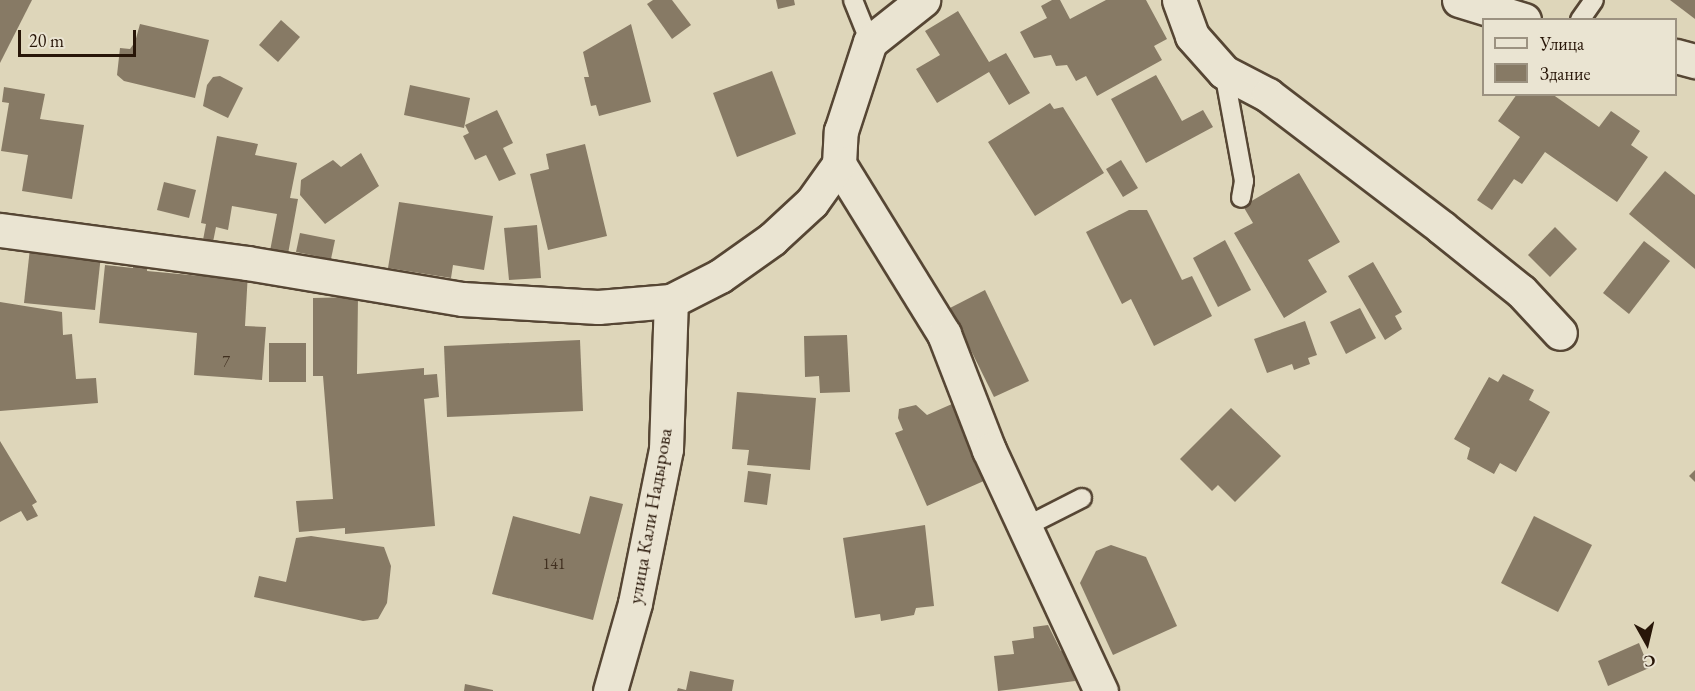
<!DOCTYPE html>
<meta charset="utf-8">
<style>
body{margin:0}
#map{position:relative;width:1695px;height:691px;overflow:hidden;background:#ded6ba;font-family:"EB Garamond",serif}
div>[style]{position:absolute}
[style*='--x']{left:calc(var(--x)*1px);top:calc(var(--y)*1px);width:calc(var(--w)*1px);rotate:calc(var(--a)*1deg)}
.building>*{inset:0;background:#877a65}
.roads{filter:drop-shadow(2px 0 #564634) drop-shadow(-2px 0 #564634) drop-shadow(0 2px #564634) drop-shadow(0 -2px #564634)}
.lane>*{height:18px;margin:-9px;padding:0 9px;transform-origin:9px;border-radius:9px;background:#eae4d2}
.street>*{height:33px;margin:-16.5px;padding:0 16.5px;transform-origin:16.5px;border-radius:16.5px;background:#eae4d2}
.secondary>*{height:33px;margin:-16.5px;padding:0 16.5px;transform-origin:16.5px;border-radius:16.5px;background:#eae4d2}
span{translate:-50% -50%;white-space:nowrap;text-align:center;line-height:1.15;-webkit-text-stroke:4.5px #eae4d2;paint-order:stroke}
.number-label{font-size:16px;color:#402f1f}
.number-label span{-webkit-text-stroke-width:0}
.street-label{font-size:20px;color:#281608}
.legend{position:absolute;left:1482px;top:18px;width:195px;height:78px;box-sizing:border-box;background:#eae4d2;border:2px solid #9c9281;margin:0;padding:8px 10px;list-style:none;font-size:18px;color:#281608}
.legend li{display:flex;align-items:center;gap:12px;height:30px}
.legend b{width:30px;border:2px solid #9c9281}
.north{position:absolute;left:1617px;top:613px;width:60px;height:60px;-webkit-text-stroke:4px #eae4d2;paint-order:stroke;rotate:172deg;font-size:16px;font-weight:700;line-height:24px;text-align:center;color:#281608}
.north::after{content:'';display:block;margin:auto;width:21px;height:27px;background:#281608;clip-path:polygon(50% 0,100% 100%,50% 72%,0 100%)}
.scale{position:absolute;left:18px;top:30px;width:118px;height:27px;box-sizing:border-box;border:3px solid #281608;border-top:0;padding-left:8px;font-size:18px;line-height:21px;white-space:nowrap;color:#281608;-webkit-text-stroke:4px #eae4d2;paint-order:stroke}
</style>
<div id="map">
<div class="building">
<div style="clip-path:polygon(0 0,32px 0,0 63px)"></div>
<div style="clip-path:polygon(653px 0,672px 0,691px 25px,672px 39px,647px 4px)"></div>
<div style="clip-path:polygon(776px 0,794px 0,795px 5px,778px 9px)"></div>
<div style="clip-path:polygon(1052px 0,1060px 0,1070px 19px,1106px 0,1146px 0,1167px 39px,1154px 46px,1162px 60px,1097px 96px,1086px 76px,1076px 81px,1067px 65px,1056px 66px,1051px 55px,1034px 58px,1020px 32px,1047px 18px,1041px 6px)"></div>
<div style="clip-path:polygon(1670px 0,1695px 0,1695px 19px)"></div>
<div style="clip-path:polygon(958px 11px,989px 62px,1006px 53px,1030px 93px,1009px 105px,989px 72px,937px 103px,916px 69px,940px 55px,925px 31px)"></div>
<div style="clip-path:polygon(281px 20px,300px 37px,278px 62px,259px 45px)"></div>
<div style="clip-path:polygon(140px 24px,209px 40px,195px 98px,124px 81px,117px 75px,120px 48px,130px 49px,135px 42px)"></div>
<div style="clip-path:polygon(631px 24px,651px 102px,599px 116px,596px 105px,591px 106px,584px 77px,589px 77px,583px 52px)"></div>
<div style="clip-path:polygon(772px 71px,796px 134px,737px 157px,713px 93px)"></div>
<div style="clip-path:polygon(1156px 75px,1182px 121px,1203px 110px,1213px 127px,1146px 163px,1111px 99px)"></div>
<div style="clip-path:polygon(220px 76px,243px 88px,228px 118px,203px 106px,207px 85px,213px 77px)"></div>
<div style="clip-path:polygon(410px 85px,470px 98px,464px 128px,404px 115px)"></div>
<div style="clip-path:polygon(4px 87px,45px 94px,40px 119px,84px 125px,72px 199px,22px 191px,28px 155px,1px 151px,9px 103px,2px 102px)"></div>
<div style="clip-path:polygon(1517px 94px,1552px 94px,1599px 127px,1611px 111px,1640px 131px,1631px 145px,1648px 157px,1617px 202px,1545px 152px,1522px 184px,1514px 179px,1492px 210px,1477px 200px,1520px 137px,1498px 121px)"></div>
<div style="clip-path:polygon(1050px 103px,1054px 109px,1063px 107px,1104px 173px,1035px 216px,988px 142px)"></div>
<div style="clip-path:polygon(497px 110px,513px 143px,503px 148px,516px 174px,499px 181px,486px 155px,475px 160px,463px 136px,469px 133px,465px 125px)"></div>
<div style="clip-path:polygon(217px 136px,258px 144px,255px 155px,297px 163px,290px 198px,298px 199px,288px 254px,270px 251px,277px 214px,232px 206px,228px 230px,216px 227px,213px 242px,203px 240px,206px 224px,201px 223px)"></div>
<div style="clip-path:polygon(585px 144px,607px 236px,548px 250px,530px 174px,549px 169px,546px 154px)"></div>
<div style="clip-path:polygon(361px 153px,379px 186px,325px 224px,300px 195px,301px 180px,333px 160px,341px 167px)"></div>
<div style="clip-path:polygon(1121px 160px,1138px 188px,1123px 197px,1106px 169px)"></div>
<div style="clip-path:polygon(1665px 171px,1695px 195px,1695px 269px,1629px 214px)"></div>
<div style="clip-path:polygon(1299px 173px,1340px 242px,1308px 260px,1327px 292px,1284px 318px,1234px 233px,1253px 223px,1243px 206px)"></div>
<div style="clip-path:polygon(164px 182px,196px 190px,189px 218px,157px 210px)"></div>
<div style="clip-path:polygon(399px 202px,493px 216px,484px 270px,453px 265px,451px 278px,388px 268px)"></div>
<div style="clip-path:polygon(1129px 210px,1147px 210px,1182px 280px,1192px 276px,1212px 316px,1154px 346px,1131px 299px,1122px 304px,1086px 232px)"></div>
<div style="clip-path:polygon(537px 225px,541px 278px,509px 280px,504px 228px)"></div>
<div style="clip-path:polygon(1555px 227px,1577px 249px,1550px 277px,1528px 255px)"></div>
<div style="clip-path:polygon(300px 233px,335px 240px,331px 259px,296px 252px)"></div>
<div style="clip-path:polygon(1225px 240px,1251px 290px,1218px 307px,1193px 258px)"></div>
<div style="clip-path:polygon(1644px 241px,1670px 261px,1629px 314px,1603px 293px)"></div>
<div style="clip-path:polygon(30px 248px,101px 255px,95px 310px,24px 303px)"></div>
<div style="clip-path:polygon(133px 260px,148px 261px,147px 271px,201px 276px,202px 268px,248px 272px,245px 326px,266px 327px,262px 380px,194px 375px,197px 333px,99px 323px,105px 265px,133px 268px)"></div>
<div style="clip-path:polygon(1373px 262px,1402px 312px,1395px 316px,1402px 329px,1385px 340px,1348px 276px)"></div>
<div style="clip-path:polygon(985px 290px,1029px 381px,994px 397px,950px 308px)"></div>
<div style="clip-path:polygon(358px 297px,357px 374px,424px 368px,424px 375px,437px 374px,439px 397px,424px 399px,435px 526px,345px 534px,345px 528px,299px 532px,296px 501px,333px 499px,323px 376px,313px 376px,313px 298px)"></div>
<div style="clip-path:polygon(0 302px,62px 312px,63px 335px,72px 334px,76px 379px,96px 378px,98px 403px,0 411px)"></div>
<div style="clip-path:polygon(1360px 308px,1376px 338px,1346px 354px,1330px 322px)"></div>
<div style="clip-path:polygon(1305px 321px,1317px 355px,1308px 358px,1310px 364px,1294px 370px,1292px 364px,1267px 373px,1254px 339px)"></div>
<div style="clip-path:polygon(847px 335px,850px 392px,820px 393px,819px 376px,805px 377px,804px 336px)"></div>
<div style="clip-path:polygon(580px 340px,583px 411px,447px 417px,444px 346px)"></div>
<div style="clip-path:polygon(269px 343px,306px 343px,306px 382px,269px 382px)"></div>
<div style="clip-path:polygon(1503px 374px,1534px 390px,1529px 400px,1550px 412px,1516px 472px,1500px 463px,1494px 474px,1467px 459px,1470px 448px,1454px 439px,1489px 377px,1498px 382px)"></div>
<div style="clip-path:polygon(737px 392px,816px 398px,810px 470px,747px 465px,749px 450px,732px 449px)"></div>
<div style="clip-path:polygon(952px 404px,986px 480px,927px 506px,895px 433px,903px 430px,898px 418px,899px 409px,916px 405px,927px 415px)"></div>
<div style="clip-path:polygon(1231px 408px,1281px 456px,1235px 502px,1218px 485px,1212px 491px,1180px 459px)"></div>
<div style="clip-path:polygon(0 441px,37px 502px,32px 505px,38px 516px,27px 521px,21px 511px,0 522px)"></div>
<div style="clip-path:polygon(1695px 470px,1695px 482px,1689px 476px)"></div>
<div style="clip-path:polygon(748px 471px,771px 474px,767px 505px,744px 502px)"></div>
<div style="clip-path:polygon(590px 496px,623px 504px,593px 620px,492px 594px,513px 516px,580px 534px)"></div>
<div style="clip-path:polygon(1534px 516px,1592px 545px,1558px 612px,1501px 583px)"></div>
<div style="clip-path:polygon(925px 525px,934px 606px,916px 608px,914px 615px,881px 621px,880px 614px,855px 618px,843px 538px)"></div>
<div style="clip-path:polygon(311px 536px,384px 547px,391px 566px,387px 603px,378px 619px,363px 621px,254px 597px,259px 576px,286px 582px,296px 538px)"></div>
<div style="clip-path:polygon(1111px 545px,1146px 557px,1177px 626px,1113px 655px,1080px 583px,1096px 551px)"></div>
<div style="clip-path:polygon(1048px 625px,1061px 651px,1070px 650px,1075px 681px,998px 691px,994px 656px,1014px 654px,1012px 641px,1034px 638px,1033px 627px)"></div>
<div style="clip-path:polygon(1639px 643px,1649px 668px,1608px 686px,1598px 661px)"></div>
<div style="clip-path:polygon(690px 671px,734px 680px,732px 691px,677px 691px,678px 688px,686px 690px)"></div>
<div style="clip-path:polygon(465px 684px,493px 690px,493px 691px,464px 691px)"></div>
</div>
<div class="roads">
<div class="lane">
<div style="--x:853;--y:0;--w:45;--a:68"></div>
<div style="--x:1580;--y:20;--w:24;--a:-55"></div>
<div style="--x:1224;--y:72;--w:111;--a:79.6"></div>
<div style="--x:1244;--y:181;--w:17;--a:100"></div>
<div style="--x:1025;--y:527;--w:64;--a:-27"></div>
</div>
<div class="street">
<div style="--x:1179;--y:0;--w:38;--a:70"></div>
<div style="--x:1192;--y:36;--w:48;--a:48.4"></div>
<div style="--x:1224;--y:72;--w:50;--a:27.6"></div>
<div style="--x:1268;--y:95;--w:218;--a:37.3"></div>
<div style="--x:1441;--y:227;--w:102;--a:38.7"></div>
<div style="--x:1521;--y:291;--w:57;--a:47.1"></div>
<div style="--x:1459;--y:0;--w:68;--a:17.1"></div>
<div style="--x:1676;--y:56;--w:20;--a:15"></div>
<div style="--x:839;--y:164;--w:200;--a:58.3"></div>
<div style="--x:944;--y:334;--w:124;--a:68.8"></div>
<div style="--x:989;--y:450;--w:266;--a:65.1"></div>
</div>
<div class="secondary">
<div style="--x:0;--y:230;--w:249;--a:7.6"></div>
<div style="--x:247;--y:263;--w:218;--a:9.5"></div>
<div style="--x:462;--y:299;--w:136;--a:3.4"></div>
<div style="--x:598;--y:307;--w:73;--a:-4.7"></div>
<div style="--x:671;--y:301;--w:55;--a:-27"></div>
<div style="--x:720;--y:276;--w:64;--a:-35.4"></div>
<div style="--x:772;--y:239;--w:54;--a:-42.8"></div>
<div style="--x:812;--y:202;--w:47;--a:-54.6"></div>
<div style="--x:839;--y:164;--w:33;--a:-87"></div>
<div style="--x:841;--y:131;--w:94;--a:-72"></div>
<div style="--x:870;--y:42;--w:68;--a:-38.4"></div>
<div style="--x:610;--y:691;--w:91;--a:-74.1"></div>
<div style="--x:635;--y:603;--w:157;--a:-78.6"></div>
<div style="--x:666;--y:449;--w:148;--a:-88.1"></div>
</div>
</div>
<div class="number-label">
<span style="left:226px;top:362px">7</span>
<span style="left:554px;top:564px">141</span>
</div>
<div class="street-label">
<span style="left:650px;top:516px;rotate:-80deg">улица Кали Надырова</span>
</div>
<ul class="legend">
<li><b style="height:8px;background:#eae4d2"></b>Улица</li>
<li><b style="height:16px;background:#877a65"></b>Здание</li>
</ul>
<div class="north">С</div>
<div class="scale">20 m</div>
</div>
